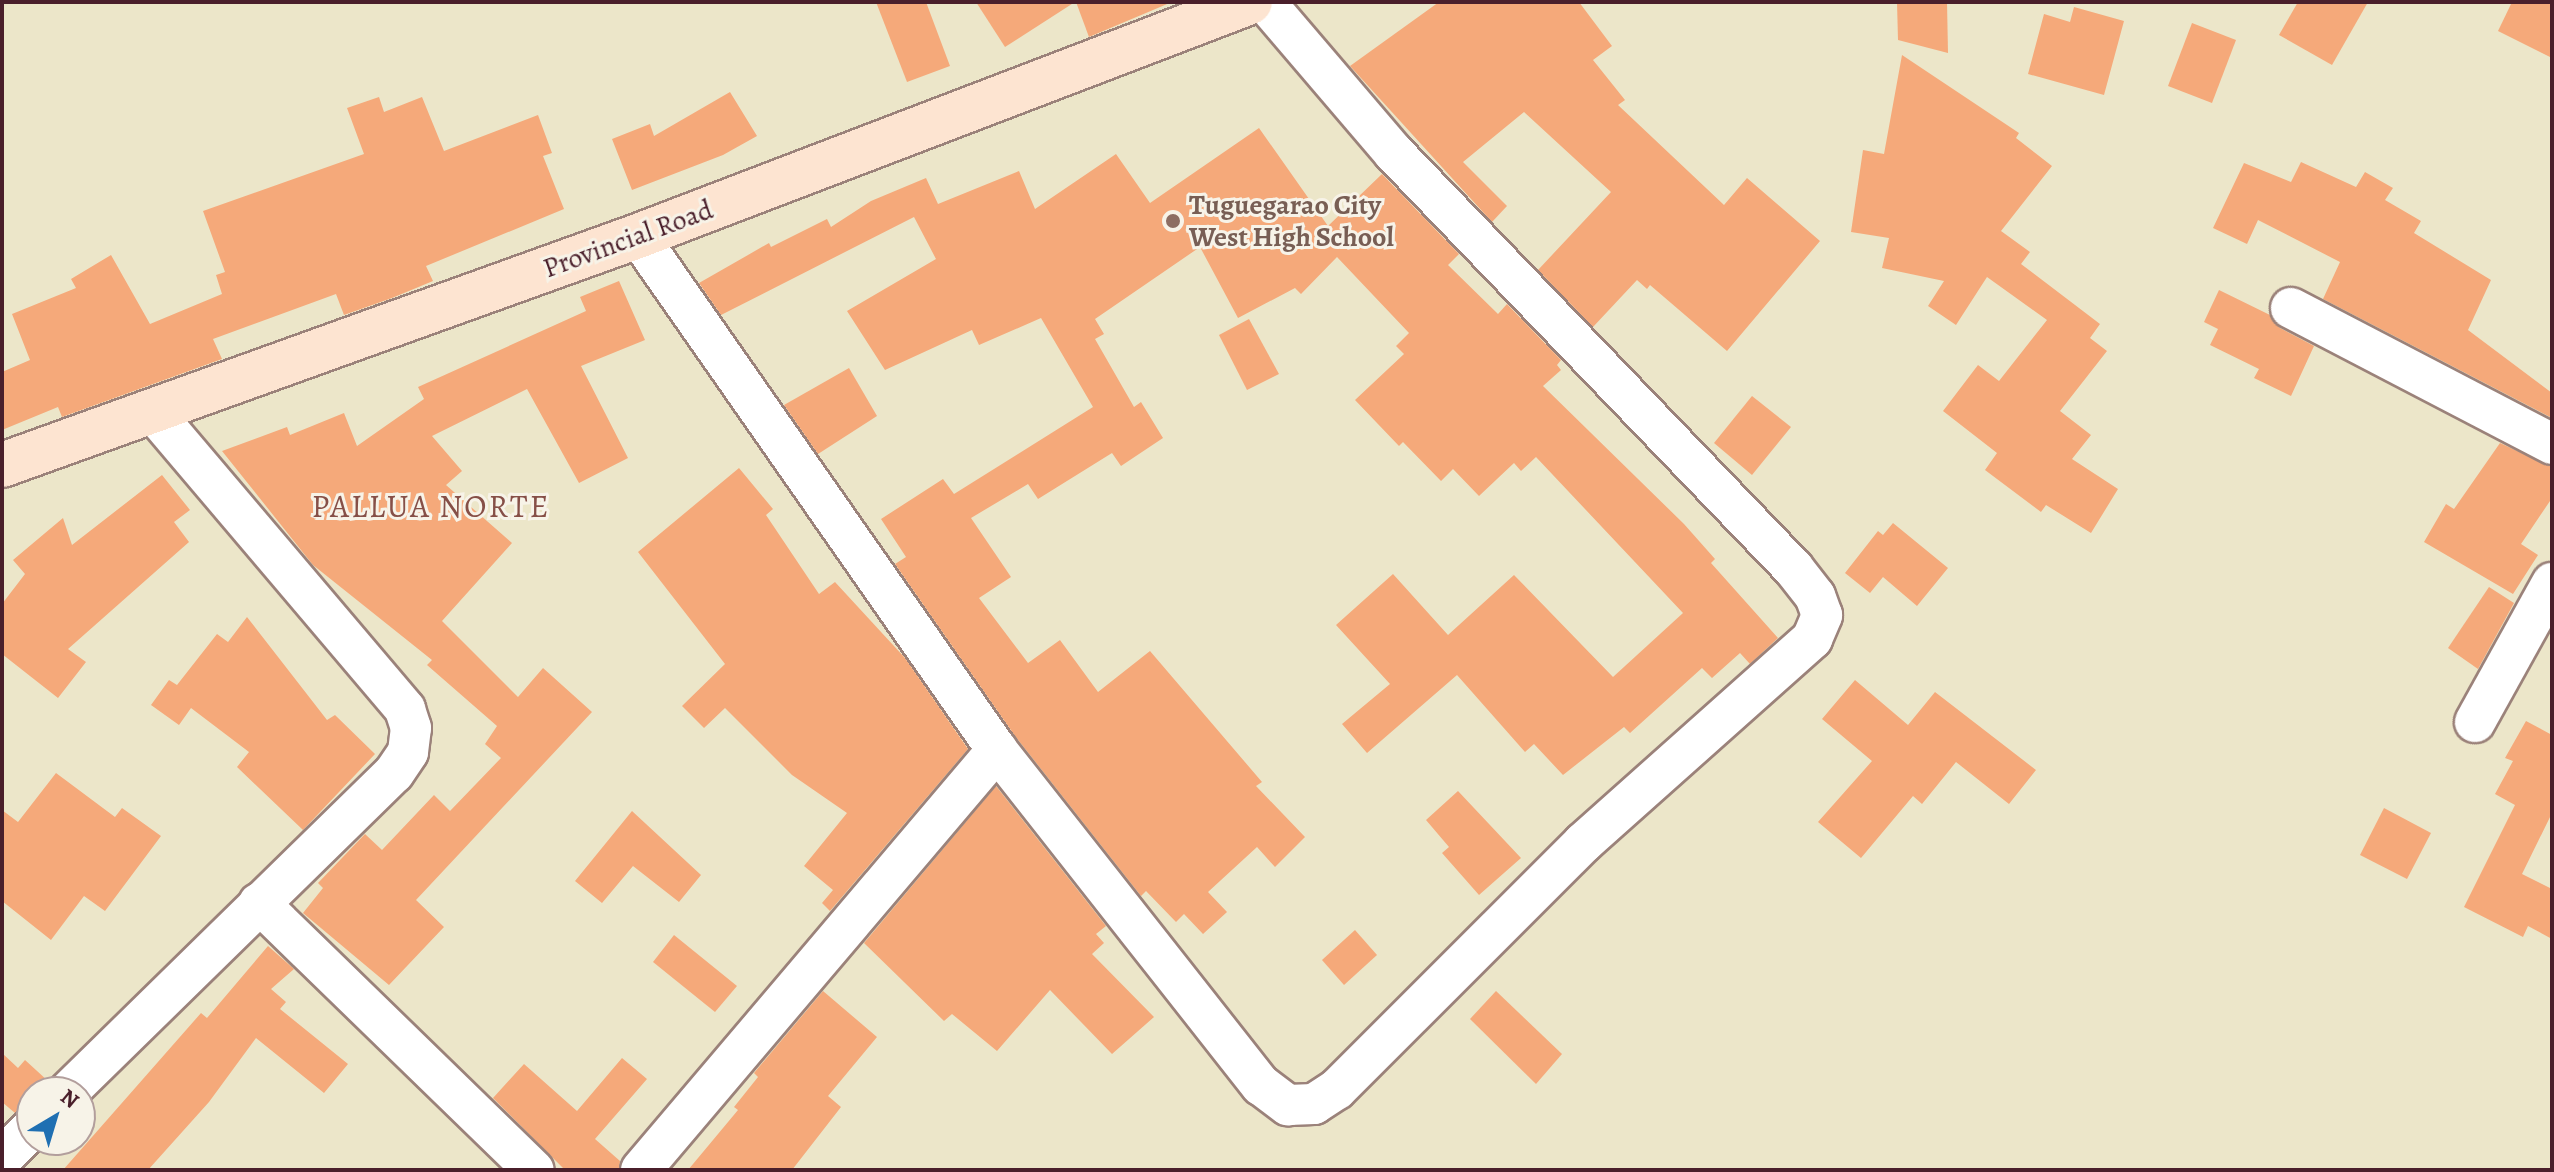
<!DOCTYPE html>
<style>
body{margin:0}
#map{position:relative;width:2554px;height:1172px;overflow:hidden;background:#ece6c9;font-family:Alegreya,serif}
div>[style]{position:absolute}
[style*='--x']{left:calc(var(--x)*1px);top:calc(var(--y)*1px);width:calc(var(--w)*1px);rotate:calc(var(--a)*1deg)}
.building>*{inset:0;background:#f5a97a}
.roads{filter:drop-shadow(2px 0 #9b827a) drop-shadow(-2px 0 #9b827a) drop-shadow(0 2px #9b827a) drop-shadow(0 -2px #9b827a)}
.street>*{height:40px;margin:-20px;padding:0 20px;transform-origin:20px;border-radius:20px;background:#fff}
.secondary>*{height:44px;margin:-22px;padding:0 22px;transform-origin:22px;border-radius:22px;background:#fde4d1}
.dots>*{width:22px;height:22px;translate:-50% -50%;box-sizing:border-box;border:4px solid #f7f3e8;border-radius:50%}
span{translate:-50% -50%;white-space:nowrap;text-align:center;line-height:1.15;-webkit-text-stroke:6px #f7f3e8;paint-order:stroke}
.education-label{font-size:28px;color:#785e54;font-weight:700}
.left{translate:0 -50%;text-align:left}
.street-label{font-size:28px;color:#4a1f2b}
.quarter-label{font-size:32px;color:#864f47;letter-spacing:2px}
.frame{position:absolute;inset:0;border:4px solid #4a1f2b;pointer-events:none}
.north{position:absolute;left:16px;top:1076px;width:80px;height:80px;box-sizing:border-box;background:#f7f3e8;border:2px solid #b29e9c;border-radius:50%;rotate:38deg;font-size:22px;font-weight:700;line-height:32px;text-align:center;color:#4a1f2b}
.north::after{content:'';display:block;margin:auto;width:28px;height:36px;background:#1f6fb2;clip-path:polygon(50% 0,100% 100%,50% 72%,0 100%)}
</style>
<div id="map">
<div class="building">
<div style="clip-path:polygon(876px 2px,926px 2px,950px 66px,907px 82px)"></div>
<div style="clip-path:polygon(976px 2px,1075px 2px,1005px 47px)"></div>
<div style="clip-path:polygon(1076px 2px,1172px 2px,1089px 37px)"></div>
<div style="clip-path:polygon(1439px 2px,1579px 2px,1612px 46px,1593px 60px,1625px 100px,1618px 105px,1724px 205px,1747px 178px,1820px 241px,1727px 351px,1650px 285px,1647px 289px,1637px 280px,1593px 327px,1538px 270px,1611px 192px,1524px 112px,1463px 162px,1507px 206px,1492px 222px,1350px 66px)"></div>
<div style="clip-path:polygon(1897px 2px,1947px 2px,1948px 53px,1898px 40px)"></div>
<div style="clip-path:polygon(2298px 2px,2368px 2px,2332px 65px,2279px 35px)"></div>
<div style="clip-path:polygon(2512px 2px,2552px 2px,2552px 58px,2498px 31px)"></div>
<div style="clip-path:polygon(2074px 7px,2124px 21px,2104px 95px,2028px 74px,2044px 14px,2070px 22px)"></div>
<div style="clip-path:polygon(2192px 23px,2236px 40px,2212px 103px,2168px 86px)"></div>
<div style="clip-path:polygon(1902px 55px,2019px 133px,2016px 138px,2052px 166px,2001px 231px,2030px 252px,2021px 264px,2100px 324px,2090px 338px,2107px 351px,2060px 411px,2091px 435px,2072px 459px,2118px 489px,2091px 533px,2046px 505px,2041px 512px,1985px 470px,1997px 453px,1943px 411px,1978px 365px,1999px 381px,2047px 320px,1987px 277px,1956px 325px,1928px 306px,1944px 281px,1882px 268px,1889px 238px,1851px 232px,1863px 150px,1884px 154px)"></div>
<div style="clip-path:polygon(730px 92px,757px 136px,723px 155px,632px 190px,612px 139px,650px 124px,654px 136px)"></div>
<div style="clip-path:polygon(379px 97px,384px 112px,422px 97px,444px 151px,538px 115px,552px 153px,543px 156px,564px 209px,426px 266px,433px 281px,392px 298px,344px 315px,336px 294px,213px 339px,222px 359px,62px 417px,58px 407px,2px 430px,2px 372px,30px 360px,12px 314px,76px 288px,71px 279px,111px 255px,150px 324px,222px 294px,216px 275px,225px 272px,203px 211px,364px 154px,347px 108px)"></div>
<div style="clip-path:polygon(1259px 128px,1328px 226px,1382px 174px,1459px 254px,1448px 265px,1498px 314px,1507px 304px,1561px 360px,1557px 365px,1561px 370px,1543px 386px,1684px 524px,1715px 559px,1711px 563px,1778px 638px,1750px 664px,1740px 653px,1712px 678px,1702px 668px,1630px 733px,1624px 727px,1563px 775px,1534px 744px,1525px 752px,1457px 675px,1367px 753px,1342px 724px,1390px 684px,1336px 625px,1393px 574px,1448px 635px,1514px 575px,1613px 677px,1683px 613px,1536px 457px,1521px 471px,1514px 463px,1479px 496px,1453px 469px,1441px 481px,1403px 442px,1399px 446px,1355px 400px,1404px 354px,1396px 346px,1409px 333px,1337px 257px,1301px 294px,1295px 288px,1238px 318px,1200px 247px,1095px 319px,1104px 334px,1095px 339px,1134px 407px,1141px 402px,1163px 438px,1121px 466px,1112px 453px,1038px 499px,1028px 484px,971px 518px,1011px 577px,979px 598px,1028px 663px,1060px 640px,1098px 692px,1150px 651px,1262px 782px,1256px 786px,1305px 837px,1275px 867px,1257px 847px,1208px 892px,1227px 912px,1203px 934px,1184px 914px,1176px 922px,1146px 891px,1141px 896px,1015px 736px,895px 564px,906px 557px,881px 519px,943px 479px,954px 494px,1093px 407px,1041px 318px,979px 345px,972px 330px,885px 370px,847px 311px,936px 259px,914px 217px,721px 315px,699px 283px,769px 243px,771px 247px,827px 219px,831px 227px,871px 201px,926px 178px,938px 204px,1019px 171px,1035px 209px,1116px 154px,1150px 203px)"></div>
<div style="clip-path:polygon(2301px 162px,2356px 187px,2365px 172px,2393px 188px,2385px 200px,2421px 221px,2414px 233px,2491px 280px,2468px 330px,2552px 393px,2552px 418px,2323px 299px,2340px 262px,2258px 220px,2247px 244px,2213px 228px,2244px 163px,2291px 182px)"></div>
<div style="clip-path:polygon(619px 281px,645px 340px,581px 366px,628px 458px,579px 483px,527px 389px,432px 436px,462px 471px,446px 485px,512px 543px,442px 621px,518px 697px,543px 668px,592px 712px,416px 900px,444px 927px,389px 985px,303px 913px,323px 888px,318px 883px,365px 834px,382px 850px,434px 795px,450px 811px,501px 758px,485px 744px,497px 726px,427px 665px,432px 660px,313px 565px,222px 451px,287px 427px,290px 435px,344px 413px,357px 446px,424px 399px,418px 387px,586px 311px,580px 297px)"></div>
<div style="clip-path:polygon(2219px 290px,2270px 315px,2280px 328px,2314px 346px,2291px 396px,2254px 378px,2259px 369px,2210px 345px,2218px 329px,2204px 322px)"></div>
<div style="clip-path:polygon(1249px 319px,1279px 374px,1247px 390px,1219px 335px)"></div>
<div style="clip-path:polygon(849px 368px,877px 416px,818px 454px,784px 405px)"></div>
<div style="clip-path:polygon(1752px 396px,1791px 427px,1752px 475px,1714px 443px)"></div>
<div style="clip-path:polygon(2500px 443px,2552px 467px,2552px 498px,2521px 544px,2538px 555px,2513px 594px,2424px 542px,2446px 504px,2454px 509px)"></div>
<div style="clip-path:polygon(739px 468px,773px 509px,766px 515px,819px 594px,835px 582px,905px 658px,968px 749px,830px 911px,822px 903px,833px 890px,804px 866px,847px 813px,792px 775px,725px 708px,704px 728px,682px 706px,725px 664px,638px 552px)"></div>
<div style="clip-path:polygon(162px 475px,190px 510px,174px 522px,189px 542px,68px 649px,86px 662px,58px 698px,2px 654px,2px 604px,25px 574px,13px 560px,63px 518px,72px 545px)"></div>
<div style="clip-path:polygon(1893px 523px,1948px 568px,1917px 606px,1883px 577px,1870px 593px,1845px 573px,1878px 531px,1883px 535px)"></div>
<div style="clip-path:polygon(2489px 587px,2514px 603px,2478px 669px,2448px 648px)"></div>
<div style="clip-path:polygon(247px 617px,327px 720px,335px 715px,375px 754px,303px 830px,237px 767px,249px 752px,191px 708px,179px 725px,151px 705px,169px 680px,177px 685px,217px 634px,228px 642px)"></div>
<div style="clip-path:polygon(1855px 680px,1908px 725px,1935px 692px,2036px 770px,2009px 804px,1956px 762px,1922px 804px,1913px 796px,1861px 858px,1818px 822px,1872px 761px,1822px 719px)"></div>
<div style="clip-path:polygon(2526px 721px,2552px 735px,2552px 813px,2522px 874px,2552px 889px,2552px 939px,2528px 926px,2523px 937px,2464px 907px,2515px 805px,2495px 794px,2513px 761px,2505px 758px)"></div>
<div style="clip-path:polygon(56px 773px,115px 817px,122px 808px,161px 836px,105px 911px,84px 896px,51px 940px,2px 901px,2px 810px,18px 822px)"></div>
<div style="clip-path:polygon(996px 786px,1106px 926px,1096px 934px,1104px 943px,1092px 954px,1154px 1017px,1112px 1054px,1050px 990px,997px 1051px,952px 1014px,944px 1021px,864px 943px)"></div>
<div style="clip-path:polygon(1458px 791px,1521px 858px,1479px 895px,1442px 853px,1449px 847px,1426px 820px)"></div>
<div style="clip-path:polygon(2384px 808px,2431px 833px,2407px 879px,2360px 855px)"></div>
<div style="clip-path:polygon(632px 811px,701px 875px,679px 902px,633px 866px,602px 903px,575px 881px)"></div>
<div style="clip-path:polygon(1355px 930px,1377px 955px,1344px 985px,1322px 960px)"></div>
<div style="clip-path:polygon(674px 935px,737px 986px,715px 1012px,653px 962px)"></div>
<div style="clip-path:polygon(268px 946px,294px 969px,271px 989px,286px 1002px,280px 1009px,348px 1064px,324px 1093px,256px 1038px,209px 1102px,148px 1170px,63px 1170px,201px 1013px,207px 1018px)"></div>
<div style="clip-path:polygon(823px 991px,877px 1037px,828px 1096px,841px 1107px,792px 1170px,688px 1170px,738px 1110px,734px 1107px,758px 1077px,754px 1073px)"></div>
<div style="clip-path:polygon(1496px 991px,1562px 1054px,1536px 1084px,1470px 1019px)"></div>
<div style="clip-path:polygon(2px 1053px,18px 1068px,25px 1060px,48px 1081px,46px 1092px,32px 1092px,32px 1106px,15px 1113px,2px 1102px)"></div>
<div style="clip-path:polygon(622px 1058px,647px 1079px,595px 1139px,620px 1161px,619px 1170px,565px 1170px,493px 1098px,524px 1064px,577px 1111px)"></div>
</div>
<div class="roads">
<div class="street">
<div style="--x:638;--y:236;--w:627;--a:55.07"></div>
<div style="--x:997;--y:750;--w:427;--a:51.8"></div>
<div style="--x:1261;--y:1085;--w:34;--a:37"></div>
<div style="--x:1288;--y:1105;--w:26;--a:-2"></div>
<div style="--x:1314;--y:1104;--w:27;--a:-33"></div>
<div style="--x:1337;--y:1089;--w:348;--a:-45"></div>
<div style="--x:1583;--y:843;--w:307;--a:-41.7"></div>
<div style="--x:1812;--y:639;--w:26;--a:-67"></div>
<div style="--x:1822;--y:615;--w:20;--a:-110"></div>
<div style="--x:1815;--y:596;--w:36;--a:-128"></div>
<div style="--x:1793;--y:568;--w:576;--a:-133.87"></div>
<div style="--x:1394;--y:153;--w:199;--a:-130.5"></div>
<div style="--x:2291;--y:308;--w:294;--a:27.5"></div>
<div style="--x:2475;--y:722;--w:159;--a:-61"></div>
<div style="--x:259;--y:903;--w:383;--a:44.2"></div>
<div style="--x:68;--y:1092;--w:456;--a:-44.4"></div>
<div style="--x:394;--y:773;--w:25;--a:-56"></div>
<div style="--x:408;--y:752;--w:24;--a:-83"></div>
<div style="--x:411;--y:728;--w:20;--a:-108"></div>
<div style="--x:405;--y:709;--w:390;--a:-130.3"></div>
<div style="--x:2;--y:1158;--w:42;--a:-45"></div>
<div style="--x:641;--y:1170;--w:551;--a:-49.71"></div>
</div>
<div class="secondary">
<div style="--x:2;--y:465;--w:676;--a:-19.8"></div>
<div style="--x:638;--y:236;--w:655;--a:-20.92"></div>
</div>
</div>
<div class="dots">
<div style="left:1173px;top:221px;background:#8d6e63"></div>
</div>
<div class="education-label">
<span class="left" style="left:1189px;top:221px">Tuguegarao City<br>West High School</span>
</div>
<div class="street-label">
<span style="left:628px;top:239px;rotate:-20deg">Provincial Road</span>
</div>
<div class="quarter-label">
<span style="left:431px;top:506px">PALLUA NORTE</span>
</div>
<div class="frame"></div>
<div class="north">N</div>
</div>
